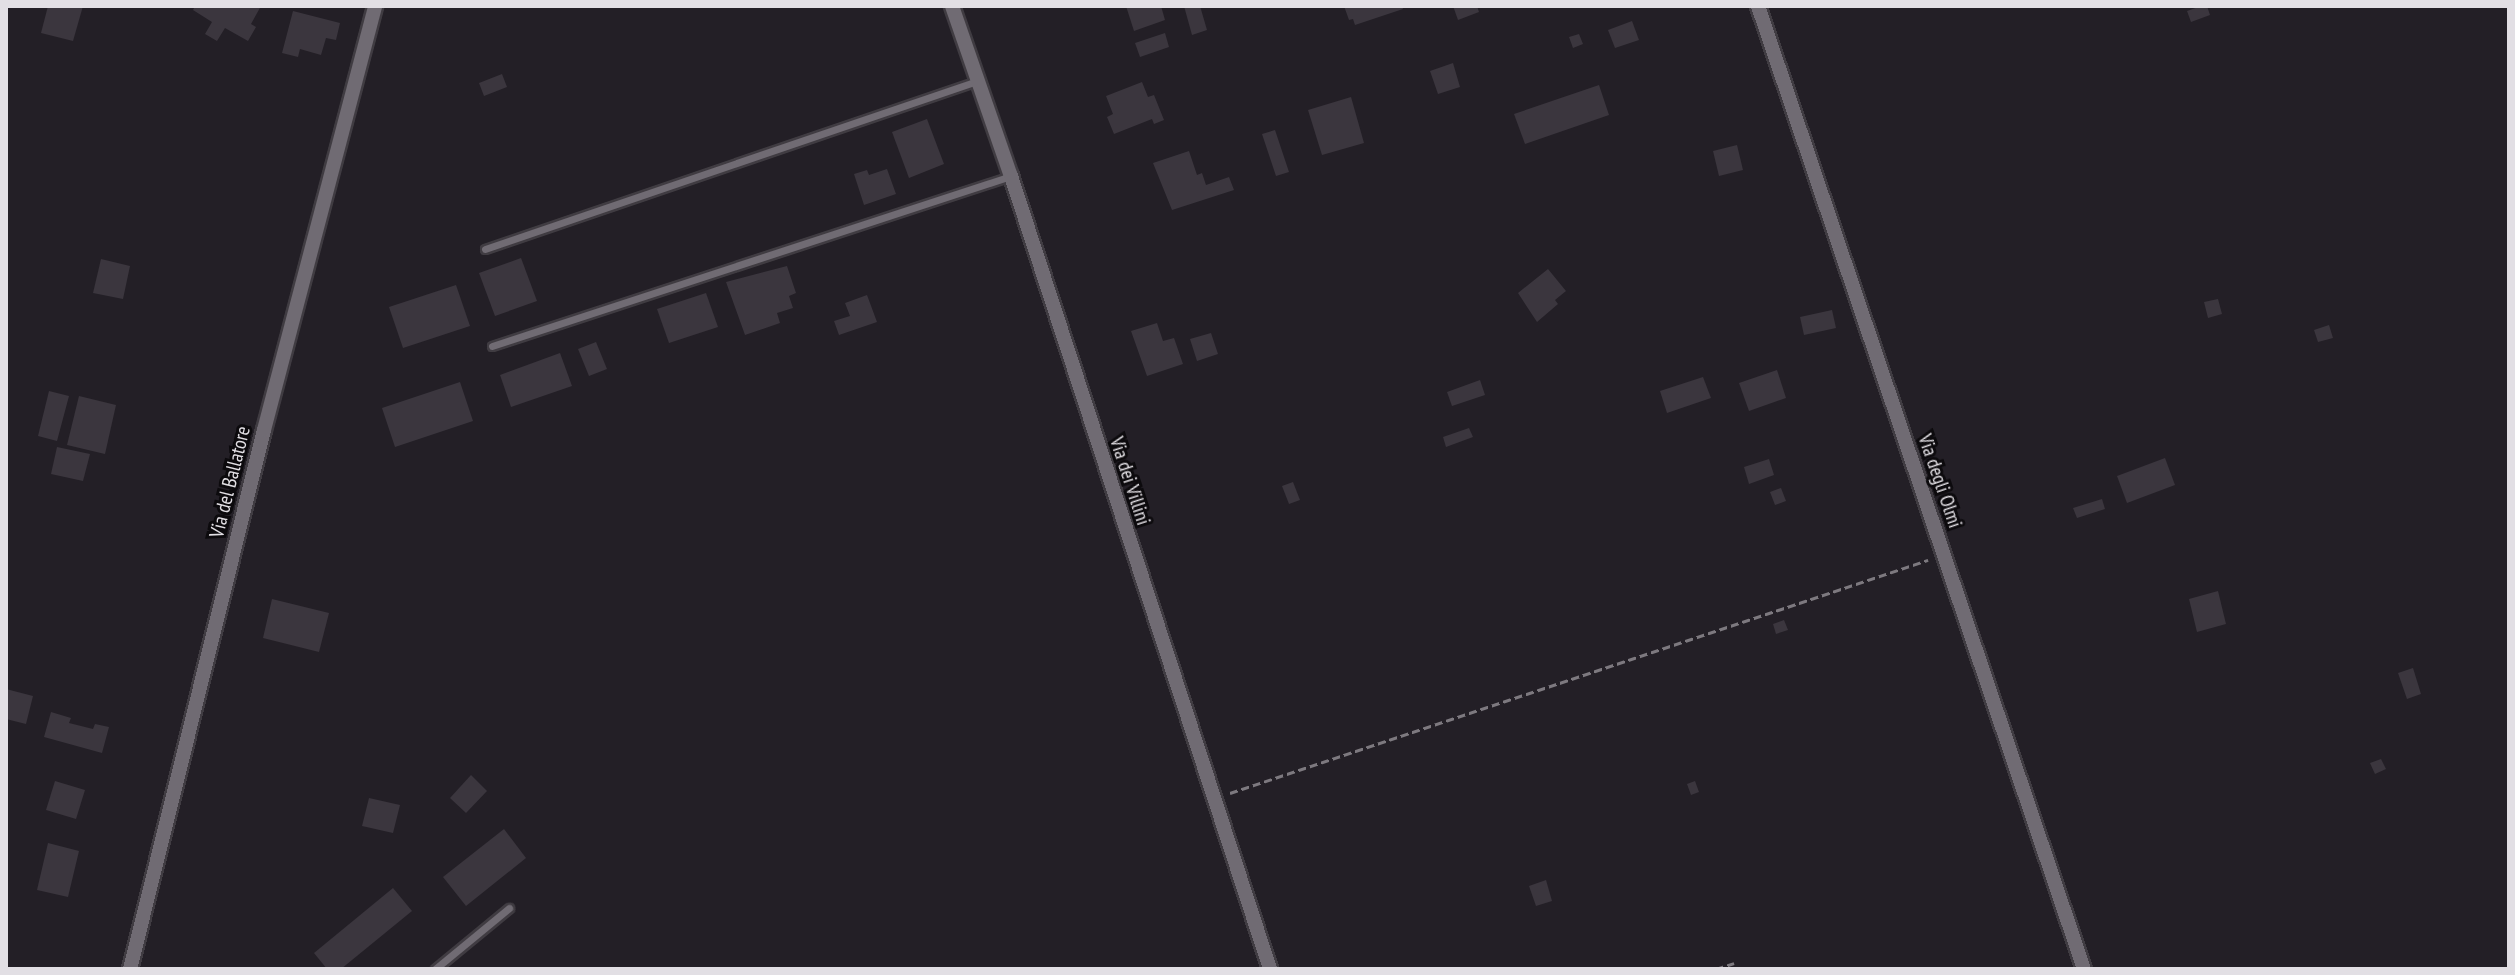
<!DOCTYPE html>
<style>
body{margin:0}
#map{position:relative;width:2515px;height:975px;overflow:hidden;background:#231f26;font-family:"PT Sans Narrow",sans-serif}
div>[style]{position:absolute}
[style*='--x']{left:calc(var(--x)*1px);top:calc(var(--y)*1px);width:calc(var(--w)*1px);rotate:calc(var(--a)*1deg)}
.building>*{inset:0;background:#3b363e}
.path>*{height:3px;margin-top:-1.5px;transform-origin:0;background:repeating-linear-gradient(90deg,#7d797f 0 8px,transparent 0 12px)}
.roads{filter:drop-shadow(2px 0 #403c42) drop-shadow(-2px 0 #403c42) drop-shadow(0 2px #403c42) drop-shadow(0 -2px #403c42)}
.service>*{height:7px;margin:-3.5px;padding:0 3.5px;transform-origin:3.5px;border-radius:3.5px;background:#706b73}
.minor>*{height:14px;margin:-7px;padding:0 7px;transform-origin:7px;border-radius:7px;background:#706b73}
span{translate:-50% -50%;white-space:nowrap;text-align:center;line-height:1.15;-webkit-text-stroke:6px #0c0a0d;paint-order:stroke}
.street-label{font-size:20px;color:#e2dfe4}
.frame{position:absolute;inset:0;border:8px solid #e2dfe4;pointer-events:none}
</style>
<div id="map">
<div class="building">
<div style="clip-path:polygon(48px 6px,83px 6px,73px 41px,41px 33px)"></div>
<div style="clip-path:polygon(195px 6px,261px 6px,251px 24px,256px 27px,248px 41px,225px 28px,217px 41px,205px 34px,212px 22px,193px 10px)"></div>
<div style="clip-path:polygon(1126px 6px,1161px 6px,1165px 20px,1134px 31px)"></div>
<div style="clip-path:polygon(1184px 6px,1200px 6px,1207px 30px,1192px 35px)"></div>
<div style="clip-path:polygon(1344px 6px,1402px 6px,1403px 9px,1355px 25px,1353px 19px,1349px 20px)"></div>
<div style="clip-path:polygon(1453px 6px,1477px 6px,1479px 12px,1458px 20px)"></div>
<div style="clip-path:polygon(2201px 6px,2207px 6px,2210px 15px,2191px 22px,2187px 11px)"></div>
<div style="clip-path:polygon(293px 11px,340px 23px,336px 40px,326px 38px,321px 55px,300px 49px,298px 57px,282px 53px)"></div>
<div style="clip-path:polygon(1632px 21px,1639px 40px,1615px 48px,1608px 30px)"></div>
<div style="clip-path:polygon(1165px 33px,1169px 47px,1140px 57px,1135px 43px)"></div>
<div style="clip-path:polygon(1579px 34px,1583px 44px,1573px 48px,1569px 37px)"></div>
<div style="clip-path:polygon(1453px 63px,1460px 87px,1438px 94px,1430px 71px)"></div>
<div style="clip-path:polygon(502px 74px,507px 87px,484px 96px,479px 83px)"></div>
<div style="clip-path:polygon(1142px 82px,1148px 97px,1154px 95px,1164px 120px,1154px 124px,1152px 119px,1114px 134px,1107px 117px,1113px 114px,1106px 96px)"></div>
<div style="clip-path:polygon(1599px 85px,1609px 115px,1525px 144px,1514px 114px)"></div>
<div style="clip-path:polygon(1351px 97px,1364px 143px,1322px 155px,1308px 110px)"></div>
<div style="clip-path:polygon(927px 119px,944px 164px,909px 178px,892px 132px)"></div>
<div style="clip-path:polygon(1275px 130px,1289px 172px,1276px 176px,1262px 134px)"></div>
<div style="clip-path:polygon(1737px 145px,1743px 170px,1719px 176px,1713px 151px)"></div>
<div style="clip-path:polygon(1189px 151px,1197px 175px,1202px 173px,1206px 185px,1229px 177px,1234px 190px,1172px 210px,1153px 163px)"></div>
<div style="clip-path:polygon(887px 169px,896px 194px,864px 205px,854px 174px,867px 170px,869px 175px)"></div>
<div style="clip-path:polygon(521px 258px,537px 301px,495px 316px,479px 273px)"></div>
<div style="clip-path:polygon(101px 259px,130px 266px,123px 299px,93px 293px)"></div>
<div style="clip-path:polygon(787px 266px,796px 293px,789px 296px,793px 308px,777px 313px,780px 323px,745px 335px,726px 282px)"></div>
<div style="clip-path:polygon(1548px 269px,1566px 291px,1555px 300px,1558px 304px,1537px 322px,1518px 293px)"></div>
<div style="clip-path:polygon(456px 285px,470px 326px,403px 348px,389px 307px)"></div>
<div style="clip-path:polygon(706px 293px,718px 327px,669px 343px,657px 309px)"></div>
<div style="clip-path:polygon(867px 295px,877px 322px,839px 335px,834px 321px,850px 316px,845px 303px)"></div>
<div style="clip-path:polygon(2218px 299px,2222px 314px,2208px 318px,2204px 302px)"></div>
<div style="clip-path:polygon(1832px 310px,1836px 328px,1804px 335px,1800px 317px)"></div>
<div style="clip-path:polygon(1157px 323px,1163px 341px,1174px 338px,1183px 364px,1147px 376px,1131px 331px)"></div>
<div style="clip-path:polygon(2329px 325px,2333px 338px,2318px 342px,2314px 330px)"></div>
<div style="clip-path:polygon(1211px 333px,1218px 354px,1197px 361px,1190px 339px)"></div>
<div style="clip-path:polygon(596px 342px,607px 369px,589px 376px,578px 349px)"></div>
<div style="clip-path:polygon(560px 353px,572px 386px,511px 407px,500px 375px)"></div>
<div style="clip-path:polygon(1777px 370px,1786px 398px,1749px 411px,1739px 383px)"></div>
<div style="clip-path:polygon(1703px 377px,1711px 398px,1667px 413px,1660px 391px)"></div>
<div style="clip-path:polygon(1480px 380px,1485px 395px,1452px 406px,1447px 392px)"></div>
<div style="clip-path:polygon(460px 382px,473px 421px,395px 447px,382px 408px)"></div>
<div style="clip-path:polygon(49px 391px,69px 396px,57px 441px,38px 436px)"></div>
<div style="clip-path:polygon(79px 396px,116px 405px,105px 454px,67px 445px)"></div>
<div style="clip-path:polygon(1469px 428px,1473px 437px,1446px 447px,1443px 437px)"></div>
<div style="clip-path:polygon(57px 447px,90px 454px,83px 481px,51px 474px)"></div>
<div style="clip-path:polygon(2165px 458px,2175px 485px,2127px 503px,2117px 476px)"></div>
<div style="clip-path:polygon(1769px 459px,1774px 475px,1749px 484px,1744px 467px)"></div>
<div style="clip-path:polygon(1293px 482px,1300px 500px,1289px 504px,1282px 486px)"></div>
<div style="clip-path:polygon(1781px 488px,1786px 501px,1775px 505px,1770px 492px)"></div>
<div style="clip-path:polygon(2102px 499px,2105px 509px,2077px 518px,2073px 508px)"></div>
<div style="clip-path:polygon(2218px 591px,2226px 624px,2197px 632px,2189px 599px)"></div>
<div style="clip-path:polygon(272px 599px,329px 613px,319px 652px,263px 638px)"></div>
<div style="clip-path:polygon(1784px 620px,1788px 630px,1776px 634px,1773px 624px)"></div>
<div style="clip-path:polygon(2413px 668px,2421px 694px,2407px 699px,2398px 673px)"></div>
<div style="clip-path:polygon(6px 689px,33px 696px,26px 724px,6px 719px)"></div>
<div style="clip-path:polygon(51px 712px,71px 718px,69px 723px,93px 729px,95px 724px,109px 727px,102px 753px,44px 737px)"></div>
<div style="clip-path:polygon(2381px 759px,2386px 769px,2375px 774px,2370px 763px)"></div>
<div style="clip-path:polygon(471px 775px,487px 791px,466px 813px,450px 798px)"></div>
<div style="clip-path:polygon(55px 781px,85px 790px,76px 819px,46px 810px)"></div>
<div style="clip-path:polygon(1695px 781px,1699px 792px,1691px 795px,1687px 784px)"></div>
<div style="clip-path:polygon(369px 798px,400px 805px,393px 833px,362px 826px)"></div>
<div style="clip-path:polygon(504px 829px,526px 858px,466px 906px,443px 877px)"></div>
<div style="clip-path:polygon(48px 843px,79px 851px,68px 897px,37px 890px)"></div>
<div style="clip-path:polygon(1546px 880px,1552px 901px,1536px 906px,1529px 886px)"></div>
<div style="clip-path:polygon(393px 888px,412px 911px,341px 969px,327px 969px,314px 953px)"></div>
</div>
<div class="path">
<div style="--x:1230;--y:793;--w:736;--a:-18.46"></div>
<div style="--x:1716;--y:969;--w:19;--a:-18"></div>
</div>
<div class="roads">
<div class="service">
<div style="--x:485;--y:249;--w:520;--a:-18.85"></div>
<div style="--x:492;--y:346;--w:546;--a:-18.14"></div>
<div style="--x:435;--y:969;--w:96;--a:-39.5"></div>
</div>
<div class="minor">
<div style="--x:952;--y:6;--w:180;--a:70.9"></div>
<div style="--x:1011;--y:176;--w:834;--a:71.91"></div>
<div style="--x:1758;--y:6;--w:1017;--a:71.3"></div>
<div style="--x:130;--y:969;--w:555;--a:-76.04"></div>
<div style="--x:264;--y:430;--w:438;--a:-75.3"></div>
</div>
</div>
<div class="street-label">
<span style="left:1130px;top:481px;rotate:72deg">Via dei Villini</span>
<span style="left:1940px;top:481px;rotate:71deg">Via degli Olmi</span>
<span style="left:230px;top:482px;rotate:-76deg">Via del Ballatore</span>
</div>
<div class="frame"></div>
</div>
